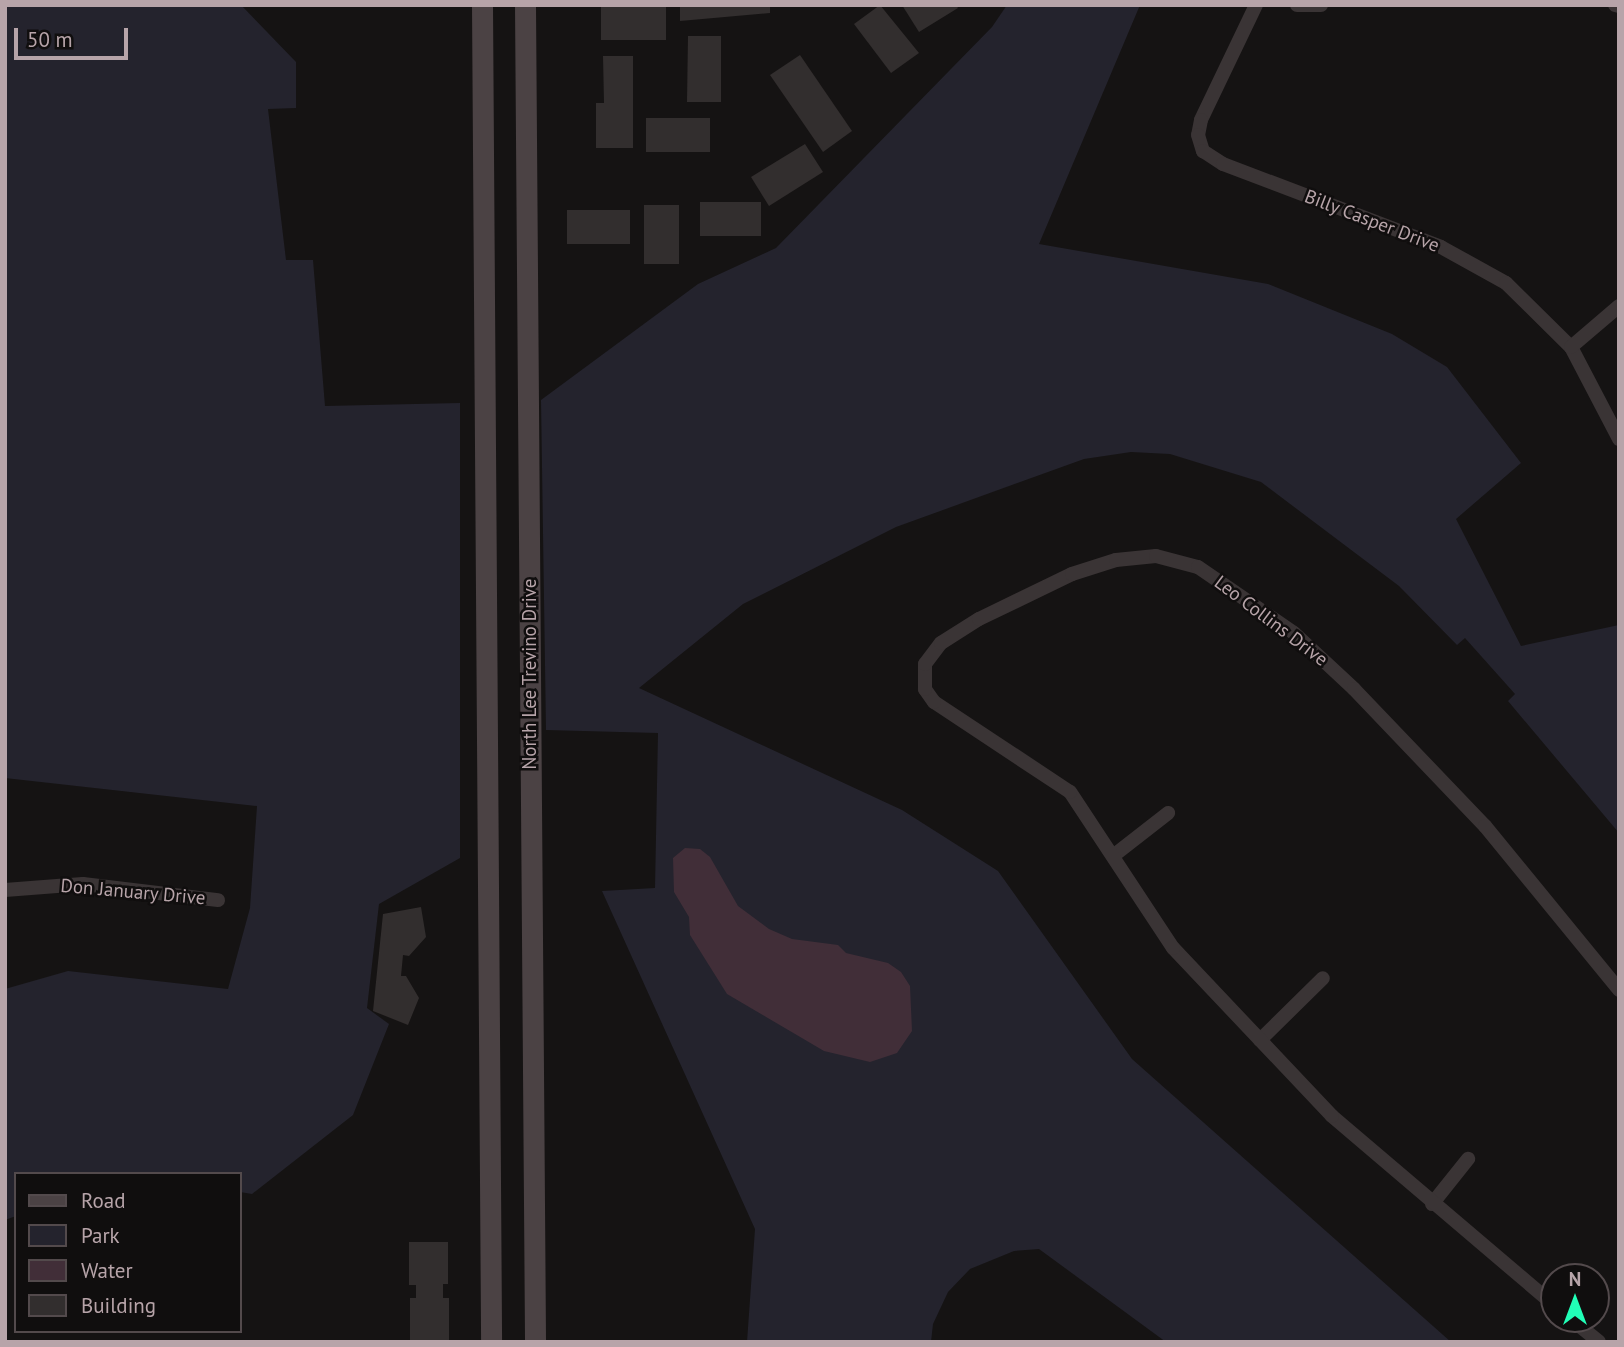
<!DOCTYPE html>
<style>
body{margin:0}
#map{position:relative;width:1624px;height:1347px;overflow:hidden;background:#151313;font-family:"PT Sans",sans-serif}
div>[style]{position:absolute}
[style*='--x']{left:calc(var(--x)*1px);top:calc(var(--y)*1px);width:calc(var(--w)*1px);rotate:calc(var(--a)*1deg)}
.green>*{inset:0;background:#24232d}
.water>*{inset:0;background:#412e38}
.building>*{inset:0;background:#322e2e}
.minor>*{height:14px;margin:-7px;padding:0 7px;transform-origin:7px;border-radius:7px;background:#3a3435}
.secondary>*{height:21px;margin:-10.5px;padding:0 10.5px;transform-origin:10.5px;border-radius:10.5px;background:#4b4244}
span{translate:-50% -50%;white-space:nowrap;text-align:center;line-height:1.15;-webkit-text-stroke:5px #100e0e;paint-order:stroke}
.street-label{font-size:19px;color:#b7a4a9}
.frame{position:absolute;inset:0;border:7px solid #b7a4a9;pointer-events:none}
.legend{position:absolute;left:14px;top:1172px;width:228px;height:161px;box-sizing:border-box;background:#100e0e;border:2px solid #534a4c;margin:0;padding:9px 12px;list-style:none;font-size:21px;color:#b7a4a9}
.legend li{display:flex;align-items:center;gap:14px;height:35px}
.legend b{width:35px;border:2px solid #534a4c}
.north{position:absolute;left:1540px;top:1263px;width:70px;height:70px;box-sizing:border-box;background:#100e0e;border:2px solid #534a4c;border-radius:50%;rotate:0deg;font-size:19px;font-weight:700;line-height:28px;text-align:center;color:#b7a4a9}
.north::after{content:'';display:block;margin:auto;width:24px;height:32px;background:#21ffb7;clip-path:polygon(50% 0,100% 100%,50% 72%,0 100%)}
.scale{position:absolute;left:14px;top:28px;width:114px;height:32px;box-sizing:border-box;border:4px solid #b7a4a9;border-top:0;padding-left:9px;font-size:21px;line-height:24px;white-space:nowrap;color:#b7a4a9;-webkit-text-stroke:5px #100e0e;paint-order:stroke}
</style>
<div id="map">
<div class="green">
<div style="clip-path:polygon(5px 5px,241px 5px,296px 62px,296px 108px,268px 109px,286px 260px,313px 260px,325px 406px,460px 403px,460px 858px,379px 904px,367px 1008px,389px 1024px,353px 1115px,252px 1194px,240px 1192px,240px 1174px,16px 1174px,16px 1216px,5px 1220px,5px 989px,68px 971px,228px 989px,250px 908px,257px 806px,5px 778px)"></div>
<div style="clip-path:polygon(1007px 5px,1140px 5px,1039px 244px,1268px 284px,1392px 334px,1447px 367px,1521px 463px,1456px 519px,1521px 646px,1619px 625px,1619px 833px,1508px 701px,1515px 694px,1465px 638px,1457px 645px,1399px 586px,1261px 482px,1170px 454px,1131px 452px,1084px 459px,896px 527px,743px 604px,639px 688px,902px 810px,998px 871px,1132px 1059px,1451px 1342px,1166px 1342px,1039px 1249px,1014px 1251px,970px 1269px,948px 1292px,933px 1324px,931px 1342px,747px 1342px,755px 1229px,602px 891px,655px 888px,658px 733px,546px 730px,541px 400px,698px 284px,776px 248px,992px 27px)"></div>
</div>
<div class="water">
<div style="clip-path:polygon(685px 848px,700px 849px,710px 857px,738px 906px,769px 929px,792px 939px,838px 945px,846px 953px,888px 963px,901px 972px,910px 986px,912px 1031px,897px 1053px,870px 1062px,824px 1051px,727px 994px,690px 935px,689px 917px,674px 892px,673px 858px)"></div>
</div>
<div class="building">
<div style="clip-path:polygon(680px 5px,770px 5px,770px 13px,680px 21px)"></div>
<div style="clip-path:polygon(880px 5px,919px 53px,891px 73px,854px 24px)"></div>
<div style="clip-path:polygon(902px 5px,956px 5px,958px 8px,919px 32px)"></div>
<div style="clip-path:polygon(601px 6px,666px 6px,666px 40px,601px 40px)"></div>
<div style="clip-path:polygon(688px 36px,721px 36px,721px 102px,687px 102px)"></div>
<div style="clip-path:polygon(800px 55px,852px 131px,823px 152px,770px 75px)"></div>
<div style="clip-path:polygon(603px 56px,633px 56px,633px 148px,596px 148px,596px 103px,604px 103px)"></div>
<div style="clip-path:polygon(646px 118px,710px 118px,710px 152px,646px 152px)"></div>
<div style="clip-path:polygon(805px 144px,823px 172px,769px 206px,751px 177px)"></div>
<div style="clip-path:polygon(700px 202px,761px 202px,761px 236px,700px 236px)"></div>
<div style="clip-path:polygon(644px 205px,679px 205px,679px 264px,644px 264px)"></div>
<div style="clip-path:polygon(567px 210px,630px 210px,630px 244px,567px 244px)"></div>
<div style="clip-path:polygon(421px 907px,426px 937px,409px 956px,403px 955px,401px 976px,406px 976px,419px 998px,408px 1025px,373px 1011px,383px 914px)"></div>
<div style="clip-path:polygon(409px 1242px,448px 1242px,448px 1284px,443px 1284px,443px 1298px,449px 1298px,449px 1340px,410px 1340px,410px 1298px,416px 1298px,416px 1285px,409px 1285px)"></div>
</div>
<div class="minor">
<div style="--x:1256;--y:5;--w:127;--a:115.6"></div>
<div style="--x:1201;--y:120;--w:15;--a:101"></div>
<div style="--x:1198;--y:135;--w:17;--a:73"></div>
<div style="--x:1203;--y:151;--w:24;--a:33"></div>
<div style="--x:1223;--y:164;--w:233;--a:20.8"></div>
<div style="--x:1441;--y:247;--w:74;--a:29"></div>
<div style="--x:1506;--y:283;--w:91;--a:44.6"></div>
<div style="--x:1571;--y:347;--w:104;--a:62.4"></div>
<div style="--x:1297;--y:5;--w:24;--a:0"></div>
<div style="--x:1615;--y:5;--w:4;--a:14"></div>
<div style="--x:1571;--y:347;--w:63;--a:-40.5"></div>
<div style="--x:1113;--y:856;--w:70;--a:-38"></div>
<div style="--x:5;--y:890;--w:78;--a:-4.4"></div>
<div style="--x:83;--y:884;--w:136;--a:6.8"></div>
<div style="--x:1260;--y:1040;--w:88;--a:-44.5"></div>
<div style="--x:1432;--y:1204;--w:58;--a:-51.3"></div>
<div style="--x:1554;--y:1305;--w:292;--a:-139.6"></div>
<div style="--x:1332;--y:1116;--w:231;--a:-133.4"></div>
<div style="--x:1173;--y:948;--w:187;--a:-123.4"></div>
<div style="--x:1070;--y:792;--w:163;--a:-146.5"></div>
<div style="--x:934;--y:702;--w:16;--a:-125"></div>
<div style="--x:925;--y:689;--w:25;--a:-90"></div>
<div style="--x:925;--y:664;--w:26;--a:-53"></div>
<div style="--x:941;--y:643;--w:45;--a:-32.3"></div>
<div style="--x:979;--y:619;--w:103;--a:-25.8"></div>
<div style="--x:1072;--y:574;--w:46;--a:-17.7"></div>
<div style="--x:1116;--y:560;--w:40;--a:-5.7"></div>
<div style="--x:1156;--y:556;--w:43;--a:14.7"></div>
<div style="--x:1198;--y:567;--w:116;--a:34.5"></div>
<div style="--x:1294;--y:633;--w:82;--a:43"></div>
<div style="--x:1354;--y:689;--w:190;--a:46.3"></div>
<div style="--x:1485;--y:826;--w:212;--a:50.7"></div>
<div style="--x:1571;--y:1319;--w:36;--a:39"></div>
</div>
<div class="secondary">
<div style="--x:482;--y:5;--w:1337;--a:89.61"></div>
<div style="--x:525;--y:5;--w:1337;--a:89.57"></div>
</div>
<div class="street-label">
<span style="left:1372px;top:221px;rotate:21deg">Billy Casper Drive</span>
<span style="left:1271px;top:621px;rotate:37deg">Leo Collins Drive</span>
<span style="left:530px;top:674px;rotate:-90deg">North Lee Trevino Drive</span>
<span style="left:133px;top:892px;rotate:5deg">Don January Drive</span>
</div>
<div class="frame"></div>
<ul class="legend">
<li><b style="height:9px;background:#4b4244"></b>Road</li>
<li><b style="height:19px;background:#24232d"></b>Park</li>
<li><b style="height:19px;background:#412e38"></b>Water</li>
<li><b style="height:19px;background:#322e2e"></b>Building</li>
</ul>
<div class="north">N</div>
<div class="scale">50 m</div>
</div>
